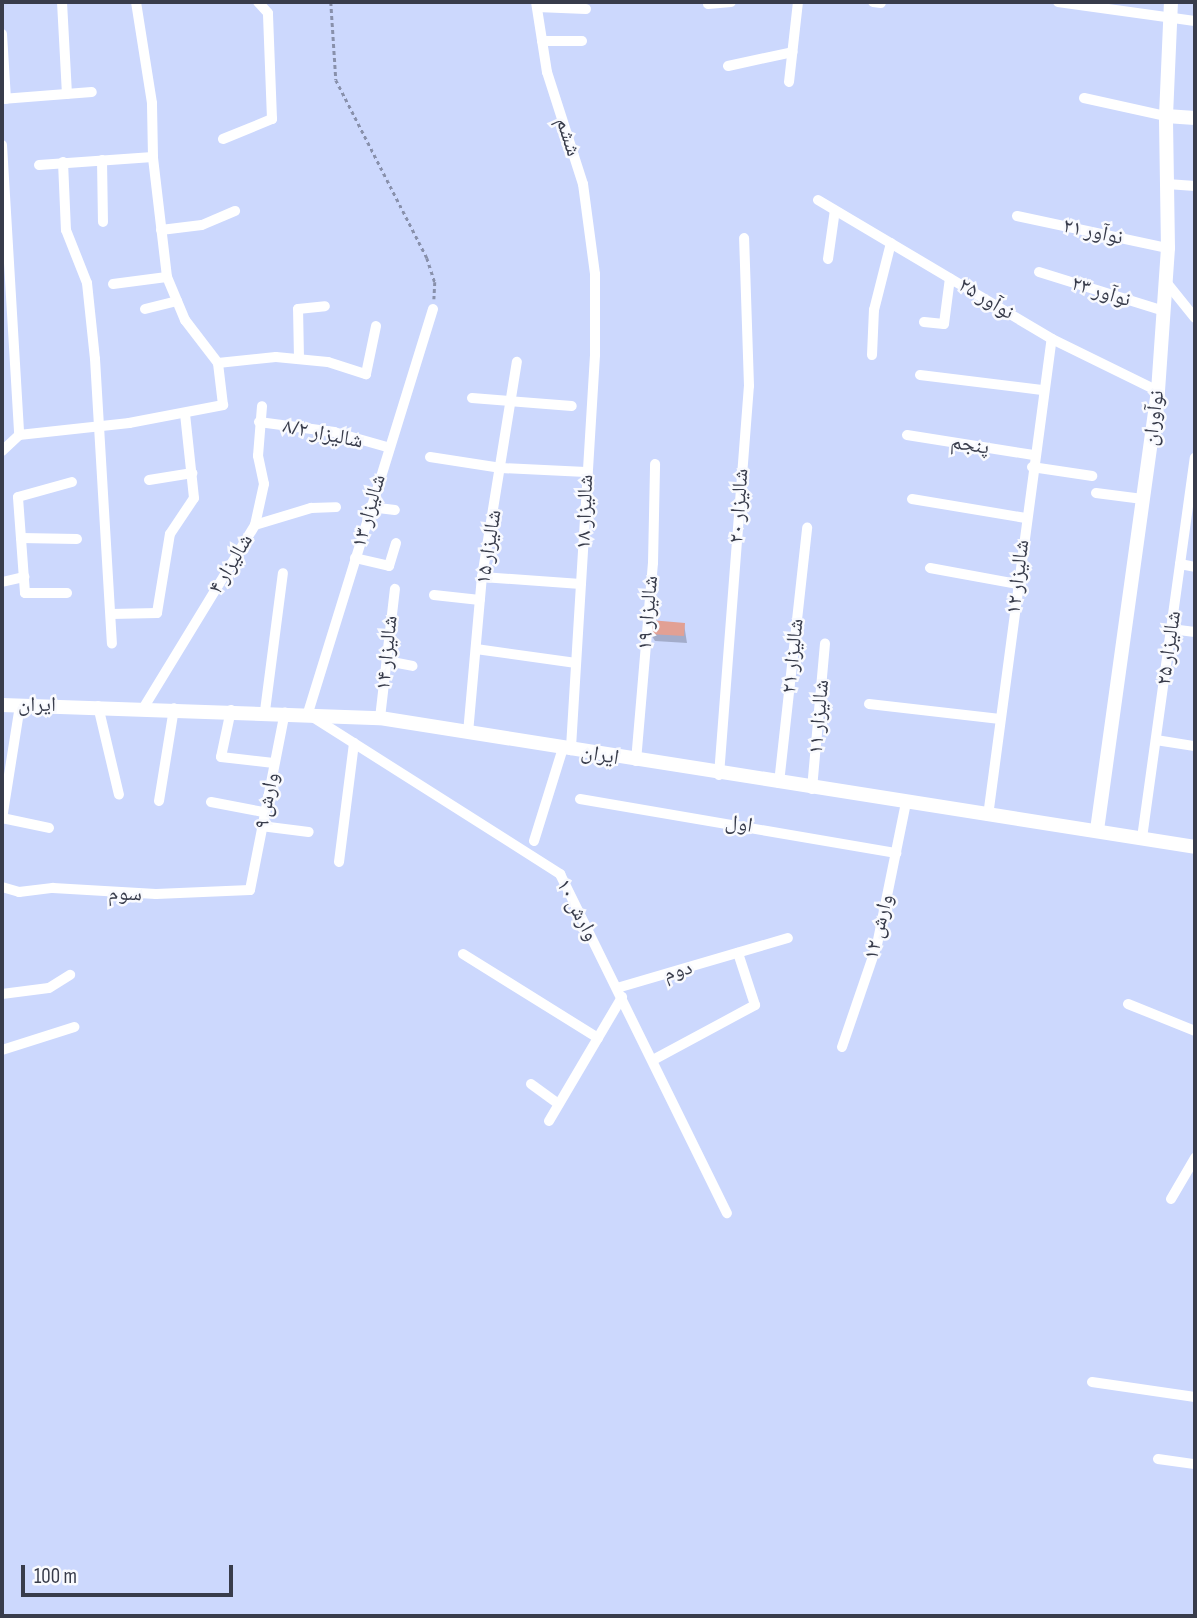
<!DOCTYPE html>
<meta charset="utf-8">
<style>
body{margin:0}
#map{position:relative;width:1197px;height:1618px;overflow:hidden;background:#ccd8fd;font-family:"Sofia Sans Condensed","Noto Naskh Arabic",sans-serif}
div>[style]{position:absolute}
[style*='--x']{left:calc(var(--x)*1px);top:calc(var(--y)*1px);width:calc(var(--w)*1px);rotate:calc(var(--a)*1deg)}
.shadow>*{inset:0;background:#0003}
.building>*{inset:0;background:#e2a094}
.path>*{height:2.5px;margin-top:-1.25px;transform-origin:0;background:repeating-linear-gradient(90deg,#8890ab 0 3.5px,transparent 0 7px)}
.minor>*{height:10px;margin:-5px;padding:0 5px;transform-origin:5px;border-radius:5px;background:#fff}
.tertiary>*{height:14px;margin:-7px;padding:0 7px;transform-origin:7px;border-radius:7px;background:#fff}
span{translate:-50% -50%;white-space:nowrap;text-align:center;line-height:1.15;-webkit-text-stroke:5px #f9fafe;paint-order:stroke}
.street-label{font-size:21px;color:#383c4b}
.frame{position:absolute;inset:0;border:4px solid #383c4b;pointer-events:none}
.scale{position:absolute;left:21px;top:1565px;width:212px;height:32px;box-sizing:border-box;border:4px solid #383c4b;border-top:0;padding-left:9px;font-size:21px;line-height:24px;white-space:nowrap;color:#383c4b;-webkit-text-stroke:5px #f9fafe;paint-order:stroke}
</style>
<div id="map">
<div class="shadow">
<div style="clip-path:polygon(684px 624px,687px 643px,655px 641px,650px 633px)"></div>
</div>
<div class="building">
<div style="clip-path:polygon(650px 620px,685px 623px,684px 636px,649px 634px)"></div>
</div>
<div class="path">
<div style="--x:331;--y:2;--w:78;--a:86.3"></div>
<div style="--x:336;--y:80;--w:200;--a:62.9"></div>
<div style="--x:427;--y:258;--w:25;--a:72"></div>
<div style="--x:435;--y:282;--w:17;--a:93"></div>
</div>
<div class="minor">
<div style="--x:62;--y:2;--w:92;--a:86.9"></div>
<div style="--x:536;--y:2;--w:71;--a:81.1"></div>
<div style="--x:547;--y:72;--w:118;--a:72.2"></div>
<div style="--x:583;--y:184;--w:91;--a:82.4"></div>
<div style="--x:595;--y:274;--w:81;--a:90"></div>
<div style="--x:595;--y:355;--w:396;--a:93.5"></div>
<div style="--x:873;--y:2;--w:8;--a:7"></div>
<div style="--x:1058;--y:2;--w:138;--a:7.9"></div>
<div style="--x:708;--y:4;--w:23;--a:-5"></div>
<div style="--x:537;--y:7;--w:49;--a:2.3"></div>
<div style="--x:2;--y:34;--w:65;--a:86.5"></div>
<div style="--x:542;--y:41;--w:40;--a:0"></div>
<div style="--x:728;--y:66;--w:66;--a:-12.2"></div>
<div style="--x:789;--y:82;--w:81;--a:-83.6"></div>
<div style="--x:1084;--y:98;--w:84;--a:12.4"></div>
<div style="--x:2;--y:99;--w:90;--a:-4.4"></div>
<div style="--x:223;--y:139;--w:53;--a:-22.2"></div>
<div style="--x:272;--y:119;--w:106;--a:-92.2"></div>
<div style="--x:268;--y:13;--w:15;--a:-132"></div>
<div style="--x:2;--y:145;--w:290;--a:86.6"></div>
<div style="--x:102;--y:160;--w:62;--a:89.1"></div>
<div style="--x:63;--y:162;--w:68;--a:87.5"></div>
<div style="--x:66;--y:230;--w:57;--a:68.4"></div>
<div style="--x:87;--y:283;--w:76;--a:84"></div>
<div style="--x:95;--y:359;--w:285;--a:86.6"></div>
<div style="--x:39;--y:165;--w:114;--a:-4"></div>
<div style="--x:1167;--y:184;--w:28;--a:4"></div>
<div style="--x:818;--y:200;--w:272;--a:30.7"></div>
<div style="--x:1052;--y:339;--w:118;--a:26.1"></div>
<div style="--x:1017;--y:216;--w:154;--a:12"></div>
<div style="--x:161;--y:230;--w:41;--a:-7"></div>
<div style="--x:202;--y:225;--w:36;--a:-23"></div>
<div style="--x:828;--y:259;--w:49;--a:-81.9"></div>
<div style="--x:1039;--y:272;--w:131;--a:17.3"></div>
<div style="--x:1166;--y:282;--w:46;--a:51.1"></div>
<div style="--x:113;--y:284;--w:54;--a:-7.4"></div>
<div style="--x:145;--y:309;--w:33;--a:-14"></div>
<div style="--x:433;--y:309;--w:424;--a:107.2"></div>
<div style="--x:308;--y:714;--w:299;--a:32.4"></div>
<div style="--x:560;--y:874;--w:378;--a:63.8"></div>
<div style="--x:924;--y:322;--w:20;--a:6"></div>
<div style="--x:944;--y:324;--w:46;--a:-82.6"></div>
<div style="--x:872;--y:355;--w:45;--a:-87.5"></div>
<div style="--x:874;--y:310;--w:69;--a:-75.8"></div>
<div style="--x:299;--y:359;--w:50;--a:-91.1"></div>
<div style="--x:298;--y:309;--w:27;--a:-6"></div>
<div style="--x:218;--y:363;--w:58;--a:-5.9"></div>
<div style="--x:276;--y:357;--w:52;--a:5.5"></div>
<div style="--x:328;--y:362;--w:40;--a:18"></div>
<div style="--x:366;--y:374;--w:49;--a:-78.2"></div>
<div style="--x:920;--y:375;--w:123;--a:7"></div>
<div style="--x:472;--y:398;--w:100;--a:4.6"></div>
<div style="--x:259;--y:422;--w:76;--a:7.6"></div>
<div style="--x:334;--y:432;--w:55;--a:15.8"></div>
<div style="--x:907;--y:435;--w:128;--a:9"></div>
<div style="--x:2;--y:451;--w:23;--a:-43"></div>
<div style="--x:19;--y:435;--w:111;--a:-6.2"></div>
<div style="--x:129;--y:423;--w:96;--a:-10.8"></div>
<div style="--x:223;--y:405;--w:42;--a:-96.8"></div>
<div style="--x:218;--y:363;--w:54;--a:-127.5"></div>
<div style="--x:185;--y:320;--w:47;--a:-112.7"></div>
<div style="--x:167;--y:277;--w:121;--a:-96.7"></div>
<div style="--x:153;--y:157;--w:54;--a:-91.1"></div>
<div style="--x:152;--y:103;--w:102;--a:-99"></div>
<div style="--x:430;--y:457;--w:72;--a:8.8"></div>
<div style="--x:501;--y:468;--w:85;--a:2.7"></div>
<div style="--x:1032;--y:467;--w:61;--a:8.5"></div>
<div style="--x:149;--y:480;--w:44;--a:-9.2"></div>
<div style="--x:1096;--y:493;--w:47;--a:7.3"></div>
<div style="--x:912;--y:499;--w:115;--a:9.5"></div>
<div style="--x:370;--y:507;--w:25;--a:7"></div>
<div style="--x:255;--y:525;--w:59;--a:-16.9"></div>
<div style="--x:311;--y:508;--w:25;--a:-2"></div>
<div style="--x:21;--y:538;--w:56;--a:1"></div>
<div style="--x:355;--y:558;--w:35;--a:13"></div>
<div style="--x:389;--y:566;--w:24;--a:-73"></div>
<div style="--x:1180;--y:564;--w:15;--a:11"></div>
<div style="--x:930;--y:568;--w:88;--a:10.4"></div>
<div style="--x:482;--y:577;--w:99;--a:4"></div>
<div style="--x:2;--y:582;--w:23;--a:-13"></div>
<div style="--x:67;--y:593;--w:42;--a:180"></div>
<div style="--x:25;--y:593;--w:96;--a:-94.2"></div>
<div style="--x:18;--y:497;--w:56;--a:-15.5"></div>
<div style="--x:434;--y:595;--w:46;--a:6.2"></div>
<div style="--x:111;--y:614;--w:46;--a:-1.2"></div>
<div style="--x:157;--y:613;--w:80;--a:-80.7"></div>
<div style="--x:170;--y:534;--w:43;--a:-56.3"></div>
<div style="--x:194;--y:498;--w:84;--a:-96.1"></div>
<div style="--x:1171;--y:629;--w:24;--a:7"></div>
<div style="--x:476;--y:649;--w:101;--a:8"></div>
<div style="--x:387;--y:661;--w:26;--a:11"></div>
<div style="--x:869;--y:704;--w:132;--a:6.5"></div>
<div style="--x:98;--y:706;--w:91;--a:76.7"></div>
<div style="--x:144;--y:707;--w:213;--a:-58.6"></div>
<div style="--x:255;--y:525;--w:42;--a:-77.6"></div>
<div style="--x:264;--y:484;--w:29;--a:-102"></div>
<div style="--x:258;--y:456;--w:50;--a:-85.4"></div>
<div style="--x:231;--y:710;--w:48;--a:102"></div>
<div style="--x:221;--y:757;--w:53;--a:6.5"></div>
<div style="--x:265;--y:711;--w:139;--a:-82.6"></div>
<div style="--x:380;--y:718;--w:130;--a:-83.4"></div>
<div style="--x:468;--y:733;--w:157;--a:-84.9"></div>
<div style="--x:482;--y:577;--w:218;--a:-80.8"></div>
<div style="--x:1156;--y:740;--w:39;--a:9"></div>
<div style="--x:636;--y:761;--w:199;--a:-85.1"></div>
<div style="--x:653;--y:563;--w:99;--a:-88.8"></div>
<div style="--x:719;--y:775;--w:390;--a:-85.6"></div>
<div style="--x:749;--y:386;--w:148;--a:-91.9"></div>
<div style="--x:779;--y:783;--w:257;--a:-83.7"></div>
<div style="--x:812;--y:789;--w:146;--a:-84.9"></div>
<div style="--x:580;--y:799;--w:321;--a:9.7"></div>
<div style="--x:159;--y:801;--w:94;--a:-80.8"></div>
<div style="--x:211;--y:802;--w:53;--a:10.9"></div>
<div style="--x:988;--y:816;--w:481;--a:-82.4"></div>
<div style="--x:2;--y:818;--w:48;--a:12"></div>
<div style="--x:2;--y:819;--w:115;--a:-81"></div>
<div style="--x:261;--y:826;--w:48;--a:7.1"></div>
<div style="--x:1142;--y:838;--w:384;--a:-82.1"></div>
<div style="--x:534;--y:841;--w:97;--a:-72.7"></div>
<div style="--x:339;--y:862;--w:120;--a:-82.8"></div>
<div style="--x:2;--y:887;--w:18;--a:16"></div>
<div style="--x:19;--y:892;--w:34;--a:-7"></div>
<div style="--x:53;--y:888;--w:103;--a:3.3"></div>
<div style="--x:156;--y:894;--w:94;--a:-2.4"></div>
<div style="--x:250;--y:890;--w:181;--a:-78.9"></div>
<div style="--x:463;--y:954;--w:159;--a:31.9"></div>
<div style="--x:617;--y:988;--w:178;--a:-16.3"></div>
<div style="--x:2;--y:994;--w:47;--a:-7.3"></div>
<div style="--x:49;--y:988;--w:25;--a:-32"></div>
<div style="--x:1128;--y:1004;--w:72;--a:21.9"></div>
<div style="--x:842;--y:1047;--w:108;--a:-71.1"></div>
<div style="--x:877;--y:945;--w:145;--a:-78.5"></div>
<div style="--x:2;--y:1050;--w:76;--a:-17.7"></div>
<div style="--x:653;--y:1060;--w:116;--a:-28.3"></div>
<div style="--x:755;--y:1005;--w:55;--a:-108.1"></div>
<div style="--x:531;--y:1084;--w:34;--a:36"></div>
<div style="--x:549;--y:1121;--w:144;--a:-59.5"></div>
<div style="--x:1171;--y:1199;--w:48;--a:-59.7"></div>
<div style="--x:1092;--y:1382;--w:104;--a:8.3"></div>
<div style="--x:1158;--y:1459;--w:37;--a:8"></div>
</div>
<div class="tertiary">
<div style="--x:1166;--y:116;--w:29;--a:4"></div>
<div style="--x:2;--y:705;--w:378;--a:2"></div>
<div style="--x:380;--y:718;--w:825;--a:8.99"></div>
<div style="--x:1097;--y:830;--w:443;--a:-82.1"></div>
<div style="--x:1158;--y:391;--w:143;--a:-86"></div>
<div style="--x:1168;--y:248;--w:132;--a:-90.9"></div>
<div style="--x:1166;--y:116;--w:114;--a:-87.5"></div>
</div>
<div class="street-label">
<span style="left:568px;top:137px;rotate:72deg">ششم</span>
<span style="left:1093px;top:232px;rotate:12deg">نوآور ۲۱</span>
<span style="left:1101px;top:292px;rotate:17deg">نوآور ۲۳</span>
<span style="left:986px;top:299px;rotate:31deg">نوآور ۲۵</span>
<span style="left:1154px;top:418px;rotate:-83deg">نوآوران</span>
<span style="left:323px;top:434px;rotate:11deg">شالیزار ۸/۲</span>
<span style="left:970px;top:445px;rotate:9deg">پنجم</span>
<span style="left:739px;top:506px;rotate:-86deg">شالیزار ۲۰</span>
<span style="left:369px;top:511px;rotate:-74deg">شالیزار ۱۳</span>
<span style="left:585px;top:512px;rotate:-88deg">شالیزار ۱۸</span>
<span style="left:489px;top:547px;rotate:-81deg">شالیزار ۱۵</span>
<span style="left:231px;top:564px;rotate:-59deg">شالیزار ۴</span>
<span style="left:1018px;top:577px;rotate:-83deg">شالیزار ۱۲</span>
<span style="left:648px;top:613px;rotate:-85deg">شالیزار ۱۹</span>
<span style="left:1169px;top:648px;rotate:-82deg">شالیزار ۲۵</span>
<span style="left:387px;top:653px;rotate:-84deg">شالیزار ۱۴</span>
<span style="left:793px;top:656px;rotate:-84deg">شالیزار ۲۱</span>
<span style="left:37px;top:705px">ایران</span>
<span style="left:819px;top:717px;rotate:-85deg">شالیزار ۱۱</span>
<span style="left:600px;top:755px;rotate:10deg">ایران</span>
<span style="left:267px;top:801px;rotate:-79deg">وارش ۹</span>
<span style="left:739px;top:824px;rotate:9deg">اول</span>
<span style="left:125px;top:894px;rotate:1deg">سوم</span>
<span style="left:577px;top:910px;rotate:62deg">وارش ۱۰</span>
<span style="left:879px;top:927px;rotate:-76deg">وارش ۱۲</span>
<span style="left:678px;top:971px;rotate:-16deg">دوم</span>
</div>
<div class="frame"></div>
<div class="scale">100 m</div>
</div>
